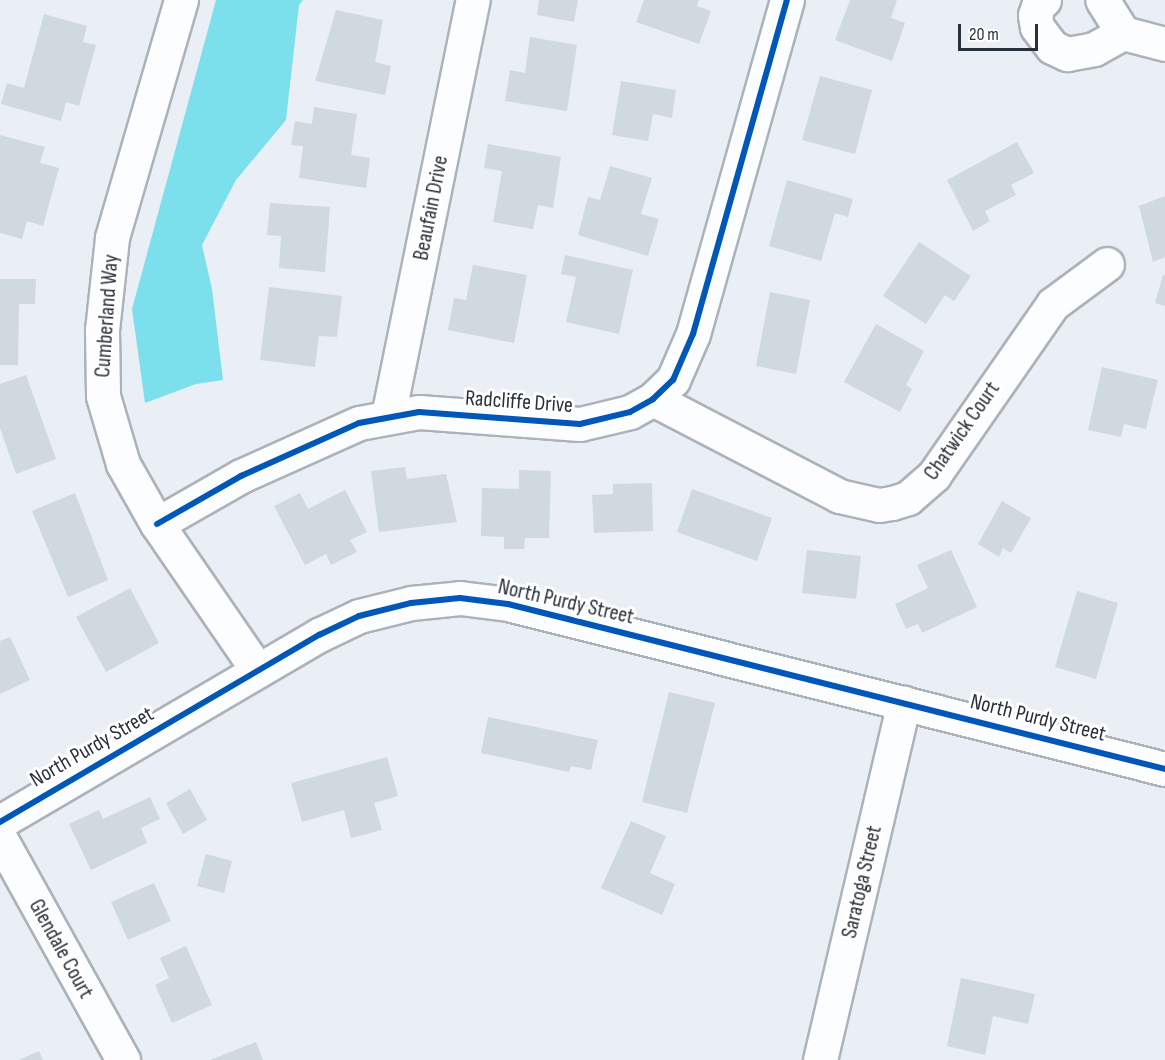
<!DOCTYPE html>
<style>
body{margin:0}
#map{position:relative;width:1165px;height:1060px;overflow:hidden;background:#eaeff5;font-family:"Sofia Sans Condensed",sans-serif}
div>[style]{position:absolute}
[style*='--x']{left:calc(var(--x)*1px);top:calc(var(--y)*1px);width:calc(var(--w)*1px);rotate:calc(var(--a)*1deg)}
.water>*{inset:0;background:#7bdfec}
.building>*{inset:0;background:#cfd9df}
.roads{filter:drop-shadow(2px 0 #acb2ba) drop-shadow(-2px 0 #acb2ba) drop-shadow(0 2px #acb2ba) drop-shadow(0 -2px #acb2ba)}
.minor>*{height:33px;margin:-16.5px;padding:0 16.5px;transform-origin:16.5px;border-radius:16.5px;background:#fcfdfe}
.cycleway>*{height:6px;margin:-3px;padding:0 3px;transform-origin:3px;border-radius:3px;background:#0057b8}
span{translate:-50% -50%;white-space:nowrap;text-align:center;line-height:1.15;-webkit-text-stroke:6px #fff;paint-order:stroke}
.street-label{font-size:22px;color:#27313c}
.scale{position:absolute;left:958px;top:24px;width:80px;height:27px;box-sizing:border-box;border:3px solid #27313c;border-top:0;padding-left:8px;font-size:18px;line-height:21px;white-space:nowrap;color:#27313c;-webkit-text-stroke:4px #fff;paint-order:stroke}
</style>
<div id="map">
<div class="water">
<div style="clip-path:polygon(216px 0,303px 0,299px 5px,286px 120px,236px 180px,202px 245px,212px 289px,223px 380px,196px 384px,145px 403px,132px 309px)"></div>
</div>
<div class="building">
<div style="clip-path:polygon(539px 0,578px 0,574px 22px,537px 15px)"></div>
<div style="clip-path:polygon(644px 0,699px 0,697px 6px,711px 11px,699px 44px,636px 22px)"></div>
<div style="clip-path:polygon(850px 0,897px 0,891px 18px,905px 23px,892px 61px,835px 40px)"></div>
<div style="clip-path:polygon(336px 10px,383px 20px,375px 62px,391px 66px,385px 95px,315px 81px)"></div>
<div style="clip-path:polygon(44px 14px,87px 26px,83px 42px,96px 45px,79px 106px,66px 102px,61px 121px,1px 104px,7px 83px,24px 88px)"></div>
<div style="clip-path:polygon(530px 37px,577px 45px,567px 111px,505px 101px,510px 70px,525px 73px)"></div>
<div style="clip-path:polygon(820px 76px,872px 90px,855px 154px,802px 140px)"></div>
<div style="clip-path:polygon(621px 81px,676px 90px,672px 118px,653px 114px,648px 141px,612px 135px)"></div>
<div style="clip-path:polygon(314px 107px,357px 114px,351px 155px,370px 158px,366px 188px,299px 178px,303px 146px,291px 145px,295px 121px,312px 124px)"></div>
<div style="clip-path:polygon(0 135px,45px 147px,40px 163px,59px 168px,43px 226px,27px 221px,22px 239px,0 233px)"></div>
<div style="clip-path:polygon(1017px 142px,1034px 173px,1011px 185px,1016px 195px,985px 211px,990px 221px,973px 231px,947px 180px)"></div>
<div style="clip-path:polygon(488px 144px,561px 157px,553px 208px,538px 205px,533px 229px,493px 222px,502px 171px,484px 168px)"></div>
<div style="clip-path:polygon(610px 166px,652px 178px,641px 214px,659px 219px,648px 256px,578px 235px,588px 197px,600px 200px)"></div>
<div style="clip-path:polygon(787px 180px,853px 199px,848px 217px,835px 213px,821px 261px,769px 246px)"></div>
<div style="clip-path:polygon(1165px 196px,1165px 257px,1153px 262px,1139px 206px)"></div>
<div style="clip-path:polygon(270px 203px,330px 207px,325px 272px,279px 268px,281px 236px,267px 235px)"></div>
<div style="clip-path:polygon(919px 242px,971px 276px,954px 301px,945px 295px,926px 324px,883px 296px)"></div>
<div style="clip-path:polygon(565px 255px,633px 270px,619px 334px,566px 322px,576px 277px,561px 274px)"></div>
<div style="clip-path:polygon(473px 265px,527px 275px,514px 343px,448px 330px,454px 298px,466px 300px)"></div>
<div style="clip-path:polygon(1163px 275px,1165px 275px,1165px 306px,1155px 303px)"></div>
<div style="clip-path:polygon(0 279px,36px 279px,35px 304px,19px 304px,18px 365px,0 365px)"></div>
<div style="clip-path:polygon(269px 287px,342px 296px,337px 337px,319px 336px,315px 367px,260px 360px)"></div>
<div style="clip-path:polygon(770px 292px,810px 300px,796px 374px,756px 366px)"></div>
<div style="clip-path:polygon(876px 324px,924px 351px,906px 385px,912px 389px,900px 412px,844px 382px)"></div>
<div style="clip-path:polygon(1102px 367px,1158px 380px,1146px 429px,1124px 424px,1121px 437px,1088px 430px)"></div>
<div style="clip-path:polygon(26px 375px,56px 459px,16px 474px,0 428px,0 384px)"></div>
<div style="clip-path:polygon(405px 467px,407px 479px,446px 474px,457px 522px,379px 532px,371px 471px)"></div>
<div style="clip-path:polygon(519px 470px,551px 471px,549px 538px,525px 538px,524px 549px,504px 549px,504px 537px,481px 536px,482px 488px,519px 489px)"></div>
<div style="clip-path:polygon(652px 483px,653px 531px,594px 533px,592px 495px,613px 494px,613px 484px)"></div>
<div style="clip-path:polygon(692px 489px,772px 518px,757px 561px,677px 532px)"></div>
<div style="clip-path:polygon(345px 490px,367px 532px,350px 540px,357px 552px,331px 565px,326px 554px,305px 565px,274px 506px,300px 493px,308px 509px)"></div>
<div style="clip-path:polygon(75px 493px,108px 580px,68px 597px,32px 511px)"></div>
<div style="clip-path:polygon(1002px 501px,1031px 518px,1011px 553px,1003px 548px,999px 557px,978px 544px)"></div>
<div style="clip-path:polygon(807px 550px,861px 556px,856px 599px,802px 593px)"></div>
<div style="clip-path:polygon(951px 550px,977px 607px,922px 633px,918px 624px,906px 629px,895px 604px,928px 588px,917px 565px)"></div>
<div style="clip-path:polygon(130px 588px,159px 643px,106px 672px,76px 617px)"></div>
<div style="clip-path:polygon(1077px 591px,1118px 603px,1096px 679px,1055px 667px)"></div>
<div style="clip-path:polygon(10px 637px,30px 680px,0 694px,0 641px)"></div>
<div style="clip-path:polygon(669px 692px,715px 703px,687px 813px,642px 802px)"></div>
<div style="clip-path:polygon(488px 717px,598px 740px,591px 770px,571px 766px,569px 772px,481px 753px)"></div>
<div style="clip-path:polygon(387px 757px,398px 796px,374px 803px,382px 830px,351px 838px,344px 810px,302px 822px,291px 783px)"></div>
<div style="clip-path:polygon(190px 789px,207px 820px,183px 834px,166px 803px)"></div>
<div style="clip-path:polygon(150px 797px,160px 819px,141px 828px,147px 843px,91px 870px,69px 824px,99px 810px,103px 819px)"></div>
<div style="clip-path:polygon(631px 821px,666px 836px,650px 873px,675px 884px,662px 915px,601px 888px)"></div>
<div style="clip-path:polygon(206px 854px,232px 861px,224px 893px,197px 886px)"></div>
<div style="clip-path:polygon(154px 883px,171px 921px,128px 940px,111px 902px)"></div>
<div style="clip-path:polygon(186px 946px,212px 1005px,172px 1023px,155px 985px,169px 978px,160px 958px)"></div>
<div style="clip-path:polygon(961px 978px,1035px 994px,1028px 1024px,993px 1016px,985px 1055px,947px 1046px)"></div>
<div style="clip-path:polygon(256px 1042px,263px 1060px,210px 1060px)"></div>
<div style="clip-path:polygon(39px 1051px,43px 1060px,19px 1060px)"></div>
</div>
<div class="roads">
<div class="minor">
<div style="--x:181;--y:0;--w:248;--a:106.2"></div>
<div style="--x:112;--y:238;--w:93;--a:96.2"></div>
<div style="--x:102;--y:330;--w:66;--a:89.1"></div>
<div style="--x:103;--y:396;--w:71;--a:73.6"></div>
<div style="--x:123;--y:464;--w:69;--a:60.5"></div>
<div style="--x:157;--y:524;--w:178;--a:55.5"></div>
<div style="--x:1044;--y:0;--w:6;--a:149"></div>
<div style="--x:1039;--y:3;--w:13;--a:108"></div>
<div style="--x:1035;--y:15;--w:12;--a:81"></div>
<div style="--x:1037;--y:27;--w:25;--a:53"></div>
<div style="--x:1052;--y:47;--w:17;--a:25"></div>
<div style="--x:1067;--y:54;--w:27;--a:-10"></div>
<div style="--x:1094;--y:49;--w:33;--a:-29"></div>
<div style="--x:1123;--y:33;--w:39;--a:-122"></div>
<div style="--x:1123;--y:33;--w:43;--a:14.7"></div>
<div style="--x:653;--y:399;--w:210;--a:27.5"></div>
<div style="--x:839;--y:496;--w:41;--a:12.7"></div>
<div style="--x:879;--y:505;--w:13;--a:-9"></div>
<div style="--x:892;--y:503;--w:17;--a:-17"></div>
<div style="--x:908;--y:498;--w:35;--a:-41"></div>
<div style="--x:934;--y:475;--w:208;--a:-55.2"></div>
<div style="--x:1053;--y:304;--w:67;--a:-36.5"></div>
<div style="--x:388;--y:416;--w:425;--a:-78.5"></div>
<div style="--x:157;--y:524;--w:97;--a:-29.7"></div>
<div style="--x:241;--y:476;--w:129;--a:-24.2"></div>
<div style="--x:359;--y:423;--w:61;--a:-10.4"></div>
<div style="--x:419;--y:412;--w:161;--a:4.3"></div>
<div style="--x:580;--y:424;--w:51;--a:-13.5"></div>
<div style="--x:630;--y:412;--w:26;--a:-29"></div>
<div style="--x:653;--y:399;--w:28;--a:-44"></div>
<div style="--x:673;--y:380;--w:50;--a:-66.5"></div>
<div style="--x:693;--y:334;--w:347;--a:-74.3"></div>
<div style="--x:0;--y:822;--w:370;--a:-30.4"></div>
<div style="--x:319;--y:635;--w:44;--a:-25.4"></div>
<div style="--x:359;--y:616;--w:54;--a:-14"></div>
<div style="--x:411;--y:603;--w:49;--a:-5.8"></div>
<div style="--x:460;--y:598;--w:48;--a:7.1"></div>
<div style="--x:508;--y:604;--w:677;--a:14.1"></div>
<div style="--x:0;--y:838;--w:254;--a:61"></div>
<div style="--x:820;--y:1060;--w:367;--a:-76.8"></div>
</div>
</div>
<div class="cycleway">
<div style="--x:157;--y:524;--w:97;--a:-29.7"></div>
<div style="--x:241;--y:476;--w:129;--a:-24.2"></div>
<div style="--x:359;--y:423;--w:61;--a:-10.4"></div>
<div style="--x:419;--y:412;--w:161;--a:4.3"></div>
<div style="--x:580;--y:424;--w:51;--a:-13.5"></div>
<div style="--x:630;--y:412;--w:26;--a:-29"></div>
<div style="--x:653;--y:399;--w:28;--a:-44"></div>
<div style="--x:673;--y:380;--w:50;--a:-66.5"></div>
<div style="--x:693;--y:334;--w:347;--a:-74.3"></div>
<div style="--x:0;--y:822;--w:370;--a:-30.4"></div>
<div style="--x:319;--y:635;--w:44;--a:-25.4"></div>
<div style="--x:359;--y:616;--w:54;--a:-14"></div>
<div style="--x:411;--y:603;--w:49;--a:-5.8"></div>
<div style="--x:460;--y:598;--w:48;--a:7.1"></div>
<div style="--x:508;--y:604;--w:677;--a:14.1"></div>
</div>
<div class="street-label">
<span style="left:431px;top:208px;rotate:-79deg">Beaufain Drive</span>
<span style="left:107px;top:316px;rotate:-86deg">Cumberland Way</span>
<span style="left:519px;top:402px;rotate:4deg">Radcliffe Drive</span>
<span style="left:962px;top:431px;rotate:-55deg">Chatwick Court</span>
<span style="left:566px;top:602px;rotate:13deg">North Purdy Street</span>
<span style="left:1038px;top:718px;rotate:14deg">North Purdy Street</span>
<span style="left:92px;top:747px;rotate:-30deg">North Purdy Street</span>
<span style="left:862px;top:882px;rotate:-77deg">Saratoga Street</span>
<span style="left:61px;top:949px;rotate:61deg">Glendale Court</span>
</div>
<div class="scale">20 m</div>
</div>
